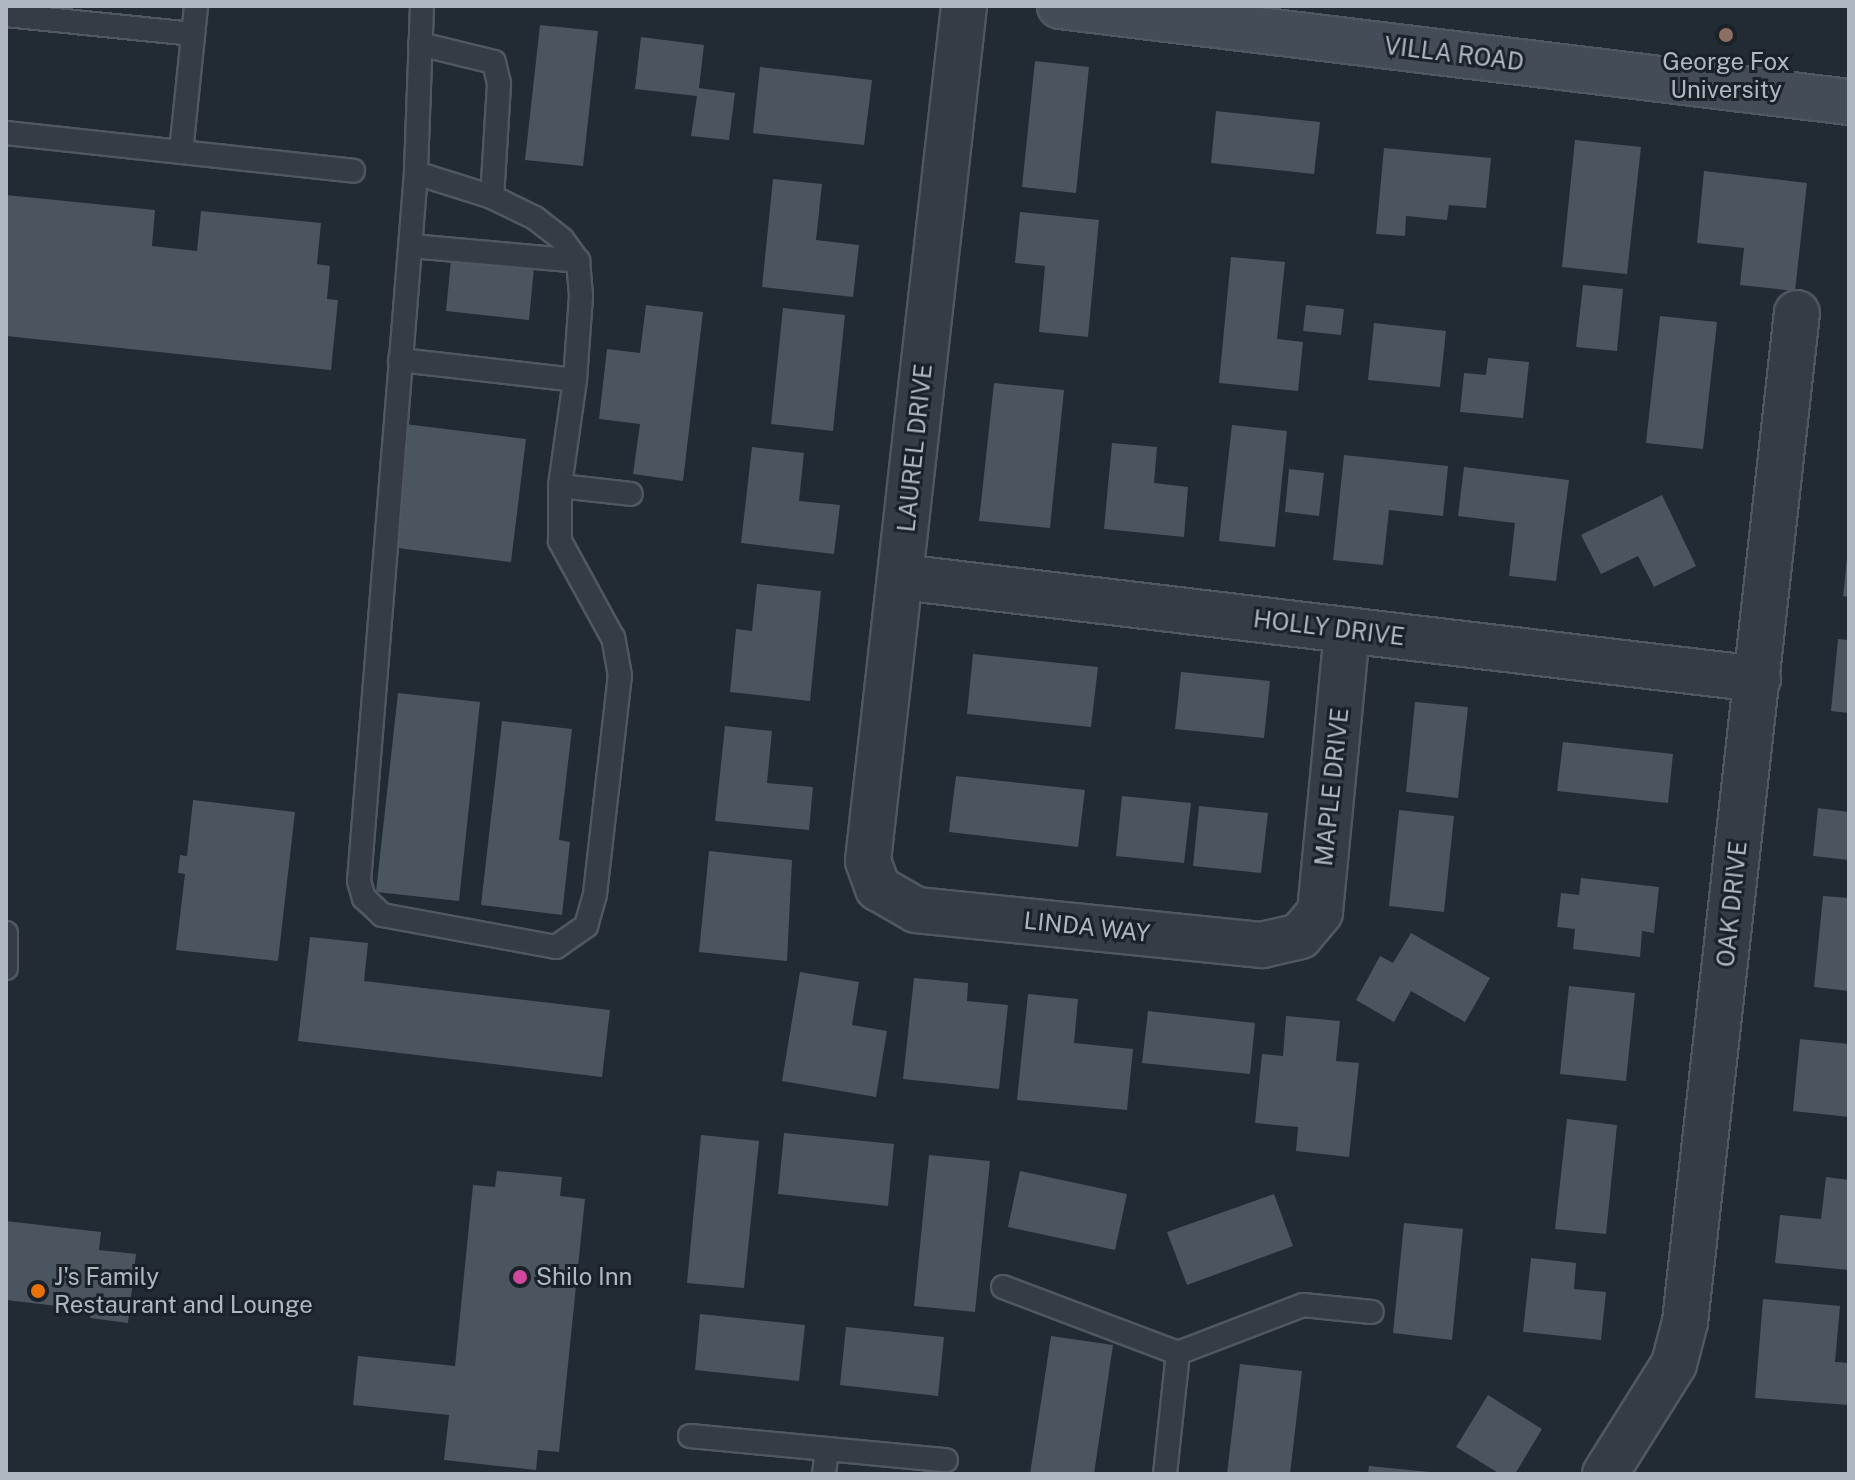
<!DOCTYPE html>
<style>
body{margin:0}
#map{position:relative;width:1855px;height:1480px;overflow:hidden;background:#222a34;font-family:"Public Sans",sans-serif}
div>[style]{position:absolute}
[style*='--x']{left:calc(var(--x)*1px);top:calc(var(--y)*1px);width:calc(var(--w)*1px);rotate:calc(var(--a)*1deg)}
.building>*{inset:0;background:#4a5560}
.roads{filter:drop-shadow(2px 0 #4f5760) drop-shadow(-2px 0 #4f5760) drop-shadow(0 2px #4f5760) drop-shadow(0 -2px #4f5760)}
.lane>*{height:22px;margin:-11px;padding:0 11px;transform-origin:11px;border-radius:11px;background:#353c45}
.street>*{height:44px;margin:-22px;padding:0 22px;transform-origin:22px;border-radius:22px;background:#353c45}
.secondary>*{height:44px;margin:-22px;padding:0 22px;transform-origin:22px;border-radius:22px;background:#434c57}
.dots>*{width:22px;height:22px;translate:-50% -50%;box-sizing:border-box;border:4px solid #1a2129;border-radius:50%}
span{translate:-50% -50%;white-space:nowrap;text-align:center;line-height:1.15;-webkit-text-stroke:6px #1a2129;paint-order:stroke}
.street-label{font-size:24px;color:#afb7c2}
.poi-label{font-size:24px;color:#afb7c2}
.left{translate:0 -50%;text-align:left}
.frame{position:absolute;inset:0;border:8px solid #afb7c2;pointer-events:none}
</style>
<div id="map">
<div class="building">
<div style="clip-path:polygon(540px 25px,598px 31px,583px 166px,525px 160px)"></div>
<div style="clip-path:polygon(641px 37px,704px 45px,699px 88px,735px 93px,729px 140px,691px 136px,697px 96px,635px 89px)"></div>
<div style="clip-path:polygon(1035px 61px,1089px 67px,1076px 193px,1022px 187px)"></div>
<div style="clip-path:polygon(760px 67px,872px 80px,864px 145px,753px 133px)"></div>
<div style="clip-path:polygon(1216px 111px,1320px 122px,1314px 174px,1211px 163px)"></div>
<div style="clip-path:polygon(1575px 140px,1641px 147px,1627px 274px,1562px 267px)"></div>
<div style="clip-path:polygon(1384px 148px,1491px 158px,1486px 208px,1449px 205px,1447px 220px,1406px 216px,1405px 236px,1376px 234px)"></div>
<div style="clip-path:polygon(1704px 171px,1807px 183px,1795px 291px,1740px 285px,1744px 248px,1697px 243px)"></div>
<div style="clip-path:polygon(773px 179px,822px 184px,816px 240px,859px 245px,853px 297px,762px 287px)"></div>
<div style="clip-path:polygon(6px 195px,155px 210px,152px 246px,197px 251px,201px 211px,321px 223px,317px 264px,330px 266px,327px 299px,338px 300px,331px 370px,6px 336px)"></div>
<div style="clip-path:polygon(1020px 212px,1099px 220px,1088px 337px,1039px 332px,1045px 266px,1015px 263px)"></div>
<div style="clip-path:polygon(1231px 257px,1285px 262px,1277px 339px,1303px 342px,1298px 391px,1219px 383px)"></div>
<div style="clip-path:polygon(451px 260px,534px 268px,529px 320px,446px 311px)"></div>
<div style="clip-path:polygon(1583px 285px,1623px 289px,1617px 351px,1576px 347px)"></div>
<div style="clip-path:polygon(646px 305px,703px 312px,683px 481px,633px 474px,640px 424px,599px 419px,607px 349px,640px 353px)"></div>
<div style="clip-path:polygon(1306px 305px,1344px 309px,1341px 335px,1303px 331px)"></div>
<div style="clip-path:polygon(783px 308px,845px 315px,833px 431px,771px 424px)"></div>
<div style="clip-path:polygon(1660px 316px,1717px 322px,1703px 449px,1646px 443px)"></div>
<div style="clip-path:polygon(1374px 323px,1446px 331px,1440px 387px,1368px 380px)"></div>
<div style="clip-path:polygon(1488px 358px,1529px 362px,1523px 418px,1460px 412px,1464px 373px,1486px 375px)"></div>
<div style="clip-path:polygon(994px 383px,1064px 390px,1050px 528px,979px 521px)"></div>
<div style="clip-path:polygon(405px 424px,526px 439px,511px 562px,389px 547px)"></div>
<div style="clip-path:polygon(1232px 425px,1287px 431px,1275px 547px,1219px 541px)"></div>
<div style="clip-path:polygon(1112px 443px,1157px 447px,1154px 483px,1188px 487px,1184px 537px,1104px 529px)"></div>
<div style="clip-path:polygon(752px 447px,804px 453px,799px 501px,840px 505px,834px 554px,741px 543px)"></div>
<div style="clip-path:polygon(1344px 455px,1448px 466px,1443px 516px,1389px 510px,1383px 565px,1333px 560px)"></div>
<div style="clip-path:polygon(1464px 467px,1569px 480px,1556px 581px,1509px 576px,1515px 523px,1458px 516px)"></div>
<div style="clip-path:polygon(1289px 469px,1324px 473px,1319px 516px,1285px 512px)"></div>
<div style="clip-path:polygon(1662px 495px,1696px 566px,1654px 587px,1638px 556px,1601px 574px,1581px 535px)"></div>
<div style="clip-path:polygon(1847px 559px,1849px 559px,1849px 597px,1843px 596px)"></div>
<div style="clip-path:polygon(757px 584px,821px 591px,810px 701px,730px 692px,736px 629px,752px 631px)"></div>
<div style="clip-path:polygon(1838px 639px,1849px 640px,1849px 713px,1831px 711px)"></div>
<div style="clip-path:polygon(973px 654px,1098px 667px,1091px 727px,967px 714px)"></div>
<div style="clip-path:polygon(1181px 672px,1270px 681px,1264px 738px,1175px 729px)"></div>
<div style="clip-path:polygon(398px 693px,480px 702px,459px 901px,376px 892px)"></div>
<div style="clip-path:polygon(1415px 702px,1468px 707px,1458px 798px,1406px 792px)"></div>
<div style="clip-path:polygon(502px 721px,572px 729px,559px 840px,570px 842px,562px 915px,481px 905px)"></div>
<div style="clip-path:polygon(725px 726px,772px 731px,767px 783px,813px 787px,809px 830px,715px 821px)"></div>
<div style="clip-path:polygon(1563px 742px,1673px 754px,1668px 803px,1557px 791px)"></div>
<div style="clip-path:polygon(956px 776px,1085px 790px,1078px 847px,949px 832px)"></div>
<div style="clip-path:polygon(1122px 796px,1191px 803px,1184px 863px,1116px 856px)"></div>
<div style="clip-path:polygon(193px 800px,295px 812px,278px 961px,176px 950px,185px 874px,178px 873px,180px 855px,187px 856px)"></div>
<div style="clip-path:polygon(1199px 806px,1268px 813px,1261px 873px,1193px 866px)"></div>
<div style="clip-path:polygon(1818px 808px,1849px 812px,1849px 860px,1813px 856px)"></div>
<div style="clip-path:polygon(1399px 810px,1454px 816px,1444px 912px,1389px 906px)"></div>
<div style="clip-path:polygon(709px 851px,792px 860px,787px 961px,699px 952px)"></div>
<div style="clip-path:polygon(1581px 878px,1659px 887px,1654px 933px,1642px 931px,1640px 957px,1573px 949px,1575px 929px,1557px 927px,1561px 893px,1579px 895px)"></div>
<div style="clip-path:polygon(1823px 896px,1849px 898px,1849px 991px,1814px 987px)"></div>
<div style="clip-path:polygon(1411px 933px,1490px 978px,1465px 1022px,1411px 991px,1394px 1022px,1356px 1000px,1380px 956px,1393px 963px)"></div>
<div style="clip-path:polygon(310px 937px,368px 943px,364px 981px,610px 1010px,602px 1077px,298px 1041px)"></div>
<div style="clip-path:polygon(800px 972px,859px 982px,852px 1025px,887px 1031px,876px 1097px,782px 1081px)"></div>
<div style="clip-path:polygon(914px 978px,968px 983px,967px 1001px,1008px 1005px,999px 1089px,903px 1079px)"></div>
<div style="clip-path:polygon(1569px 986px,1635px 993px,1626px 1081px,1560px 1074px)"></div>
<div style="clip-path:polygon(1028px 994px,1078px 999px,1074px 1043px,1133px 1049px,1127px 1110px,1017px 1100px)"></div>
<div style="clip-path:polygon(1148px 1011px,1255px 1023px,1250px 1074px,1142px 1063px)"></div>
<div style="clip-path:polygon(1286px 1016px,1340px 1021px,1336px 1061px,1359px 1063px,1349px 1157px,1296px 1151px,1298px 1127px,1255px 1123px,1262px 1054px,1283px 1056px)"></div>
<div style="clip-path:polygon(1800px 1039px,1849px 1044px,1849px 1117px,1793px 1111px)"></div>
<div style="clip-path:polygon(1567px 1119px,1617px 1125px,1606px 1234px,1555px 1229px)"></div>
<div style="clip-path:polygon(784px 1133px,894px 1144px,888px 1206px,778px 1194px)"></div>
<div style="clip-path:polygon(701px 1135px,759px 1141px,744px 1288px,687px 1283px)"></div>
<div style="clip-path:polygon(929px 1155px,990px 1161px,975px 1312px,914px 1306px)"></div>
<div style="clip-path:polygon(497px 1171px,562px 1177px,560px 1196px,585px 1199px,559px 1452px,538px 1450px,536px 1470px,444px 1460px,449px 1415px,353px 1405px,358px 1356px,455px 1366px,473px 1185px,495px 1187px)"></div>
<div style="clip-path:polygon(1020px 1171px,1127px 1194px,1115px 1250px,1008px 1227px)"></div>
<div style="clip-path:polygon(1826px 1177px,1849px 1180px,1849px 1270px,1775px 1263px,1780px 1215px,1821px 1219px)"></div>
<div style="clip-path:polygon(1274px 1194px,1293px 1246px,1187px 1285px,1167px 1232px)"></div>
<div style="clip-path:polygon(6px 1221px,101px 1232px,99px 1250px,136px 1254px,128px 1323px,90px 1318px,91px 1310px,6px 1300px)"></div>
<div style="clip-path:polygon(1404px 1223px,1463px 1229px,1452px 1340px,1393px 1333px)"></div>
<div style="clip-path:polygon(1531px 1258px,1576px 1263px,1574px 1289px,1606px 1292px,1601px 1340px,1523px 1332px)"></div>
<div style="clip-path:polygon(1763px 1299px,1840px 1306px,1835px 1362px,1849px 1363px,1849px 1405px,1755px 1398px)"></div>
<div style="clip-path:polygon(700px 1314px,805px 1325px,799px 1381px,695px 1370px)"></div>
<div style="clip-path:polygon(846px 1327px,944px 1337px,938px 1396px,840px 1385px)"></div>
<div style="clip-path:polygon(1051px 1336px,1113px 1345px,1094px 1474px,1030px 1474px)"></div>
<div style="clip-path:polygon(1240px 1364px,1302px 1371px,1290px 1474px,1227px 1474px)"></div>
<div style="clip-path:polygon(1488px 1395px,1542px 1429px,1515px 1474px,1500px 1474px,1456px 1447px)"></div>
<div style="clip-path:polygon(1369px 1466px,1430px 1472px,1430px 1474px,1368px 1474px)"></div>
</div>
<div class="roads">
<div class="lane">
<div style="--x:422;--y:6;--w:167;--a:92.1"></div>
<div style="--x:416;--y:173;--w:80;--a:17.5"></div>
<div style="--x:492;--y:197;--w:48;--a:26"></div>
<div style="--x:535;--y:218;--w:34;--a:38"></div>
<div style="--x:562;--y:239;--w:27;--a:54"></div>
<div style="--x:578;--y:261;--w:35;--a:85"></div>
<div style="--x:581;--y:296;--w:84;--a:94.1"></div>
<div style="--x:575;--y:380;--w:107;--a:98.1"></div>
<div style="--x:560;--y:486;--w:71;--a:6.4"></div>
<div style="--x:6;--y:15;--w:188;--a:5.8"></div>
<div style="--x:420;--y:44;--w:76;--a:13.7"></div>
<div style="--x:494;--y:62;--w:23;--a:77"></div>
<div style="--x:499;--y:84;--w:113;--a:93.5"></div>
<div style="--x:6;--y:133;--w:349;--a:6.2"></div>
<div style="--x:181;--y:152;--w:147;--a:-84.1"></div>
<div style="--x:416;--y:173;--w:710;--a:94.6"></div>
<div style="--x:359;--y:881;--w:18;--a:74"></div>
<div style="--x:364;--y:898;--w:25;--a:43"></div>
<div style="--x:382;--y:915;--w:177;--a:10.4"></div>
<div style="--x:556;--y:947;--w:37;--a:-35"></div>
<div style="--x:586;--y:926;--w:33;--a:-74"></div>
<div style="--x:595;--y:894;--w:219;--a:-83.5"></div>
<div style="--x:620;--y:676;--w:39;--a:-100"></div>
<div style="--x:613;--y:638;--w:111;--a:-118.7"></div>
<div style="--x:560;--y:541;--w:55;--a:-90"></div>
<div style="--x:411;--y:246;--w:168;--a:5.1"></div>
<div style="--x:400;--y:360;--w:176;--a:6.5"></div>
<div style="--x:6;--y:933;--w:35;--a:90"></div>
<div style="--x:1003;--y:1287;--w:187;--a:20.7"></div>
<div style="--x:1178;--y:1353;--w:134;--a:-21"></div>
<div style="--x:1303;--y:1305;--w:69;--a:5.8"></div>
<div style="--x:690;--y:1436;--w:257;--a:5.4"></div>
<div style="--x:824;--y:1474;--w:25;--a:-83"></div>
<div style="--x:1165;--y:1474;--w:122;--a:-83.9"></div>
</div>
<div class="street">
<div style="--x:964;--y:6;--w:860;--a:96.41"></div>
<div style="--x:868;--y:861;--w:29;--a:70"></div>
<div style="--x:878;--y:888;--w:44;--a:30.1"></div>
<div style="--x:916;--y:910;--w:348;--a:5.8"></div>
<div style="--x:1262;--y:945;--w:39;--a:-13"></div>
<div style="--x:1300;--y:936;--w:31;--a:-50"></div>
<div style="--x:1320;--y:912;--w:283;--a:-84.5"></div>
<div style="--x:901;--y:577;--w:863;--a:6.79"></div>
<div style="--x:1605;--y:1474;--w:130;--a:-57.9"></div>
<div style="--x:1674;--y:1364;--w:43;--a:-75.3"></div>
<div style="--x:1685;--y:1322;--w:1015;--a:-83.67"></div>
</div>
<div class="secondary">
<div style="--x:1060;--y:6;--w:795;--a:6.94"></div>
</div>
</div>
<div class="dots">
<div style="left:1726px;top:35px;background:#8d6e63"></div>
<div style="left:520px;top:1277px;background:#d1479c"></div>
<div style="left:38px;top:1291px;background:#e8710a"></div>
</div>
<div class="street-label">
<span style="left:1454px;top:54px;rotate:7deg">VILLA ROAD</span>
<span style="left:915px;top:448px;rotate:-84deg">LAUREL DRIVE</span>
<span style="left:1329px;top:628px;rotate:7deg">HOLLY DRIVE</span>
<span style="left:1332px;top:787px;rotate:-84deg">MAPLE DRIVE</span>
<span style="left:1732px;top:904px;rotate:-84deg">OAK DRIVE</span>
<span style="left:1087px;top:927px;rotate:6deg">LINDA WAY</span>
</div>
<div class="poi-label">
<span style="left:1726px;top:76px">George Fox<br>University</span>
<span class="left" style="left:54px;top:1291px">J's Family<br>Restaurant and Lounge</span>
<span class="left" style="left:536px;top:1277px">Shilo Inn</span>
</div>
<div class="frame"></div>
</div>
